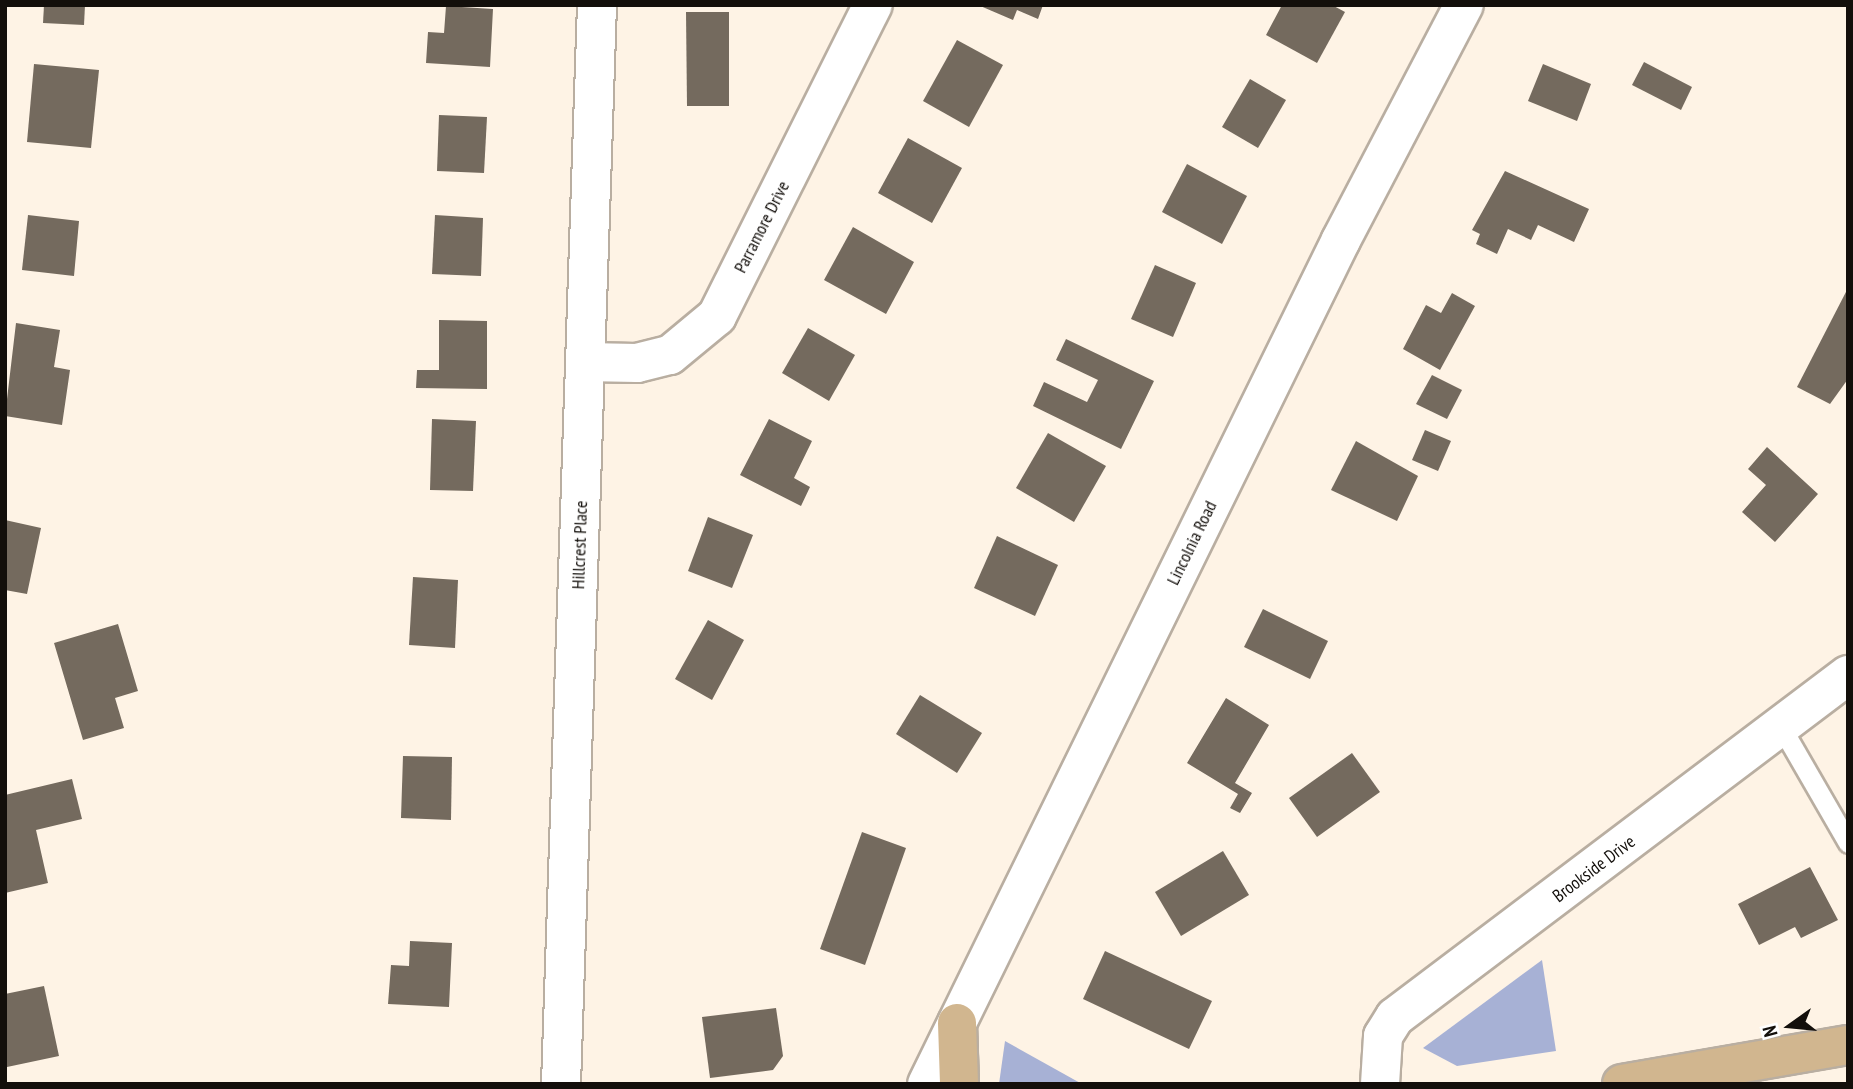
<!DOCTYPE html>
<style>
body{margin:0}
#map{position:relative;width:1853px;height:1089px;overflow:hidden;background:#fef3e5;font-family:"PT Sans Narrow",sans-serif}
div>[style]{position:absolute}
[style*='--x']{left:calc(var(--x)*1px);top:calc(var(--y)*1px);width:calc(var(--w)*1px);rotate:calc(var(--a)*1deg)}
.forest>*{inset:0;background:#a7b1d5}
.building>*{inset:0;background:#746a5e}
.roads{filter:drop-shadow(2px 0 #b9aea1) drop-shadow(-2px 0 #b9aea1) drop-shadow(0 2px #b9aea1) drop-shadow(0 -2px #b9aea1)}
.service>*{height:19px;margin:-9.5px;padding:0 9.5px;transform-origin:9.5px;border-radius:9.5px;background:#fff}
.minor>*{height:38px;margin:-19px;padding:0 19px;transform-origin:19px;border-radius:19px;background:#fff}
.tertiary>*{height:38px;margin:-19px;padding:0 19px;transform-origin:19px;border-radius:19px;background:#fff}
.secondary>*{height:38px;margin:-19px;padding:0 19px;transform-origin:19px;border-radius:19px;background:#fff}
.primary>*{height:38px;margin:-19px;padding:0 19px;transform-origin:19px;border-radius:19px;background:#d1b68f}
span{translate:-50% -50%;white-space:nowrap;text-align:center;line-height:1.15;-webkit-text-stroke:5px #fff;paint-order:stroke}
.street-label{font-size:18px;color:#130f0b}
.frame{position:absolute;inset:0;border:7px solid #130f0b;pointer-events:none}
.north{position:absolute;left:1755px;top:991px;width:70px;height:70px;-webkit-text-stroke:5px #fff;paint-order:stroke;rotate:255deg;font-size:19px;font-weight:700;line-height:28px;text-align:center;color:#130f0b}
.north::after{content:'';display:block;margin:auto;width:24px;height:32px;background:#130f0b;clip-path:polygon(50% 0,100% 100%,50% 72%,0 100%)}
</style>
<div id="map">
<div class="forest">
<div style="clip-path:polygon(1542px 960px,1556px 1051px,1457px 1066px,1423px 1048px)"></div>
<div style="clip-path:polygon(1005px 1041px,1082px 1084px,999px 1084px)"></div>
</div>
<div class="building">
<div style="clip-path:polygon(44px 5px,85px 5px,84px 25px,43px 23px)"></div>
<div style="clip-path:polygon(978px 5px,1043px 5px,1038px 19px,1017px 10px,1013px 20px)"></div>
<div style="clip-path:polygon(1282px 5px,1332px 5px,1345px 12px,1317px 63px,1266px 35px)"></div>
<div style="clip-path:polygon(446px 6px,493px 9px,490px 67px,426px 63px,428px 32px,444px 33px)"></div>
<div style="clip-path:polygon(686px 12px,729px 12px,729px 106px,687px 106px)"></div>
<div style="clip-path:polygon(957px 40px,1003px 65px,969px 127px,923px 101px)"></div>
<div style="clip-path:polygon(1644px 62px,1692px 87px,1681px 110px,1632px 85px)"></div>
<div style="clip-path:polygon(34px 64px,99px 70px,91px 148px,27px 142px)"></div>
<div style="clip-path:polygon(1543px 64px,1591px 84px,1577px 121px,1528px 101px)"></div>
<div style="clip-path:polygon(1250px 79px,1286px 100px,1258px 148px,1222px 127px)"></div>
<div style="clip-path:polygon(439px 115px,487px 117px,484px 173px,437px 171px)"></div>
<div style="clip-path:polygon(908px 138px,962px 168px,932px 223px,878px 193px)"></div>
<div style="clip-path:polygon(1187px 164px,1247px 196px,1222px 244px,1162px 212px)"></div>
<div style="clip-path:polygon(1505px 171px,1589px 209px,1574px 242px,1538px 225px,1531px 240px,1508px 229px,1497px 254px,1476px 244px,1480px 234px,1472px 230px)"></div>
<div style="clip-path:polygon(28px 215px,79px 221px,74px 276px,22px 270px)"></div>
<div style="clip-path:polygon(435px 215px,483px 218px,481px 276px,432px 274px)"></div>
<div style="clip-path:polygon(853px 227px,914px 262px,886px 314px,824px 280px)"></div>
<div style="clip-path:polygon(1155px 265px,1196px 283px,1173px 337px,1131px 319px)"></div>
<div style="clip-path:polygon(1848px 288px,1848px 379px,1830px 404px,1797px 387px)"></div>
<div style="clip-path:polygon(1452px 293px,1475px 306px,1440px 370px,1403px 349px,1426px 305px,1441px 313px)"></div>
<div style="clip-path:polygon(439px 320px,487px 321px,487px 389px,416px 388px,417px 370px,439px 370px)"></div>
<div style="clip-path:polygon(16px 323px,60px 330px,54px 367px,70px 370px,62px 425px,5px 416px)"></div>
<div style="clip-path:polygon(808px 328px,855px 355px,829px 401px,782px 373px)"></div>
<div style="clip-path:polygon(1066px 339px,1154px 381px,1121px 449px,1033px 406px,1044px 382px,1087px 402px,1098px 380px,1056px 360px)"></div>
<div style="clip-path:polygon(1432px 375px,1462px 390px,1447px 419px,1416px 404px)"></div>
<div style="clip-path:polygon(432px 419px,476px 421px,473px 491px,430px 490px)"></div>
<div style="clip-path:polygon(769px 419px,812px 441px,794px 478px,810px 487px,801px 506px,740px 475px)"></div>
<div style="clip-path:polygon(1425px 430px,1451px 441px,1438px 471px,1412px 460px)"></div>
<div style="clip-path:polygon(1048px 433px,1106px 466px,1074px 522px,1016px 488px)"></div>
<div style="clip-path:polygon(1356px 441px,1418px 476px,1397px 521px,1331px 490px)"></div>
<div style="clip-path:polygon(1767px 447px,1818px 494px,1775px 542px,1742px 512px,1766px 485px,1748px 469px)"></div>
<div style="clip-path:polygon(708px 517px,753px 535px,732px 588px,688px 571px)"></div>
<div style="clip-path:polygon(5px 520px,41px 528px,27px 594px,5px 590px)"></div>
<div style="clip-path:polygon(997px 536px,1058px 565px,1035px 616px,974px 588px)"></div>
<div style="clip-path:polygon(413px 577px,458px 580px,455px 648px,409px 645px)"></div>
<div style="clip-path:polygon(1263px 609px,1328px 641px,1310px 679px,1244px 647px)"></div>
<div style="clip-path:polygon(708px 620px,744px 640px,712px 700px,675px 679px)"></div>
<div style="clip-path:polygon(118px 624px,138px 691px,115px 698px,124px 728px,83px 740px,54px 643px)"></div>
<div style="clip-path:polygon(920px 695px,982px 733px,957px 773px,896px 734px)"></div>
<div style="clip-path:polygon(1226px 698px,1269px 725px,1235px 783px,1252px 793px,1240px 813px,1230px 808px,1238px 794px,1187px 763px)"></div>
<div style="clip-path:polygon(1352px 753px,1380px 792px,1317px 837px,1289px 798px)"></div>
<div style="clip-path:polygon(403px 756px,452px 757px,451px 820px,401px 818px)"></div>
<div style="clip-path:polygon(72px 779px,82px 819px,36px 830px,48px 883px,5px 893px,5px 795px)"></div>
<div style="clip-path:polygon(862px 832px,906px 848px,865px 965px,820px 949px)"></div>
<div style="clip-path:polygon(1223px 851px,1249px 895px,1181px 936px,1155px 892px)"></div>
<div style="clip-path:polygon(1810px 867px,1838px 920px,1801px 938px,1795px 927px,1759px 945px,1738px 904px)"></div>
<div style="clip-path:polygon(410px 941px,452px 943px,449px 1007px,388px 1004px,391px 965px,409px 966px)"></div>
<div style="clip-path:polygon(1105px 951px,1212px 1001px,1189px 1049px,1083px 999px)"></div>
<div style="clip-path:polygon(44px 986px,59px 1056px,7px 1067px,5px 994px)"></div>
<div style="clip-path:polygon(776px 1008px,783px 1056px,773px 1070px,710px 1078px,702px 1017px)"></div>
</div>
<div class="roads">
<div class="service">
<div style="--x:1780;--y:725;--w:136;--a:60"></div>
</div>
<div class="minor">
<div style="--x:585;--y:362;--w:52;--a:1.1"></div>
<div style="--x:637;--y:363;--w:34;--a:-14"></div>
<div style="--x:670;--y:355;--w:61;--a:-39.7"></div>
<div style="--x:717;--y:316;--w:348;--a:-63.4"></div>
<div style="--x:561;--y:1084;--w:1080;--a:-88.09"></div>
</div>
<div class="tertiary">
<div style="--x:1380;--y:1084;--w:48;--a:-86.4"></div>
<div style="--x:1383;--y:1036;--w:22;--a:-58"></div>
<div style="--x:1395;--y:1017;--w:568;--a:-37.05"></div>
</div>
<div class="secondary">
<div style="--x:927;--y:1084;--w:940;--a:-63.87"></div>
<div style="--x:1341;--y:240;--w:265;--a:-62.4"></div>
</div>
<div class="primary">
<div style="--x:957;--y:1023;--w:61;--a:88.1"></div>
<div style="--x:1622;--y:1084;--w:229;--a:-9.8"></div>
</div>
</div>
<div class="street-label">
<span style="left:762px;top:227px;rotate:-63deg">Parramore Drive</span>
<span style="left:1192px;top:543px;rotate:-64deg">Lincolnia Road</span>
<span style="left:580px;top:545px;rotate:-88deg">Hillcrest Place</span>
<span style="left:1594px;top:869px;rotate:-37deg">Brookside Drive</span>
</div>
<div class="frame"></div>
<div class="north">N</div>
</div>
